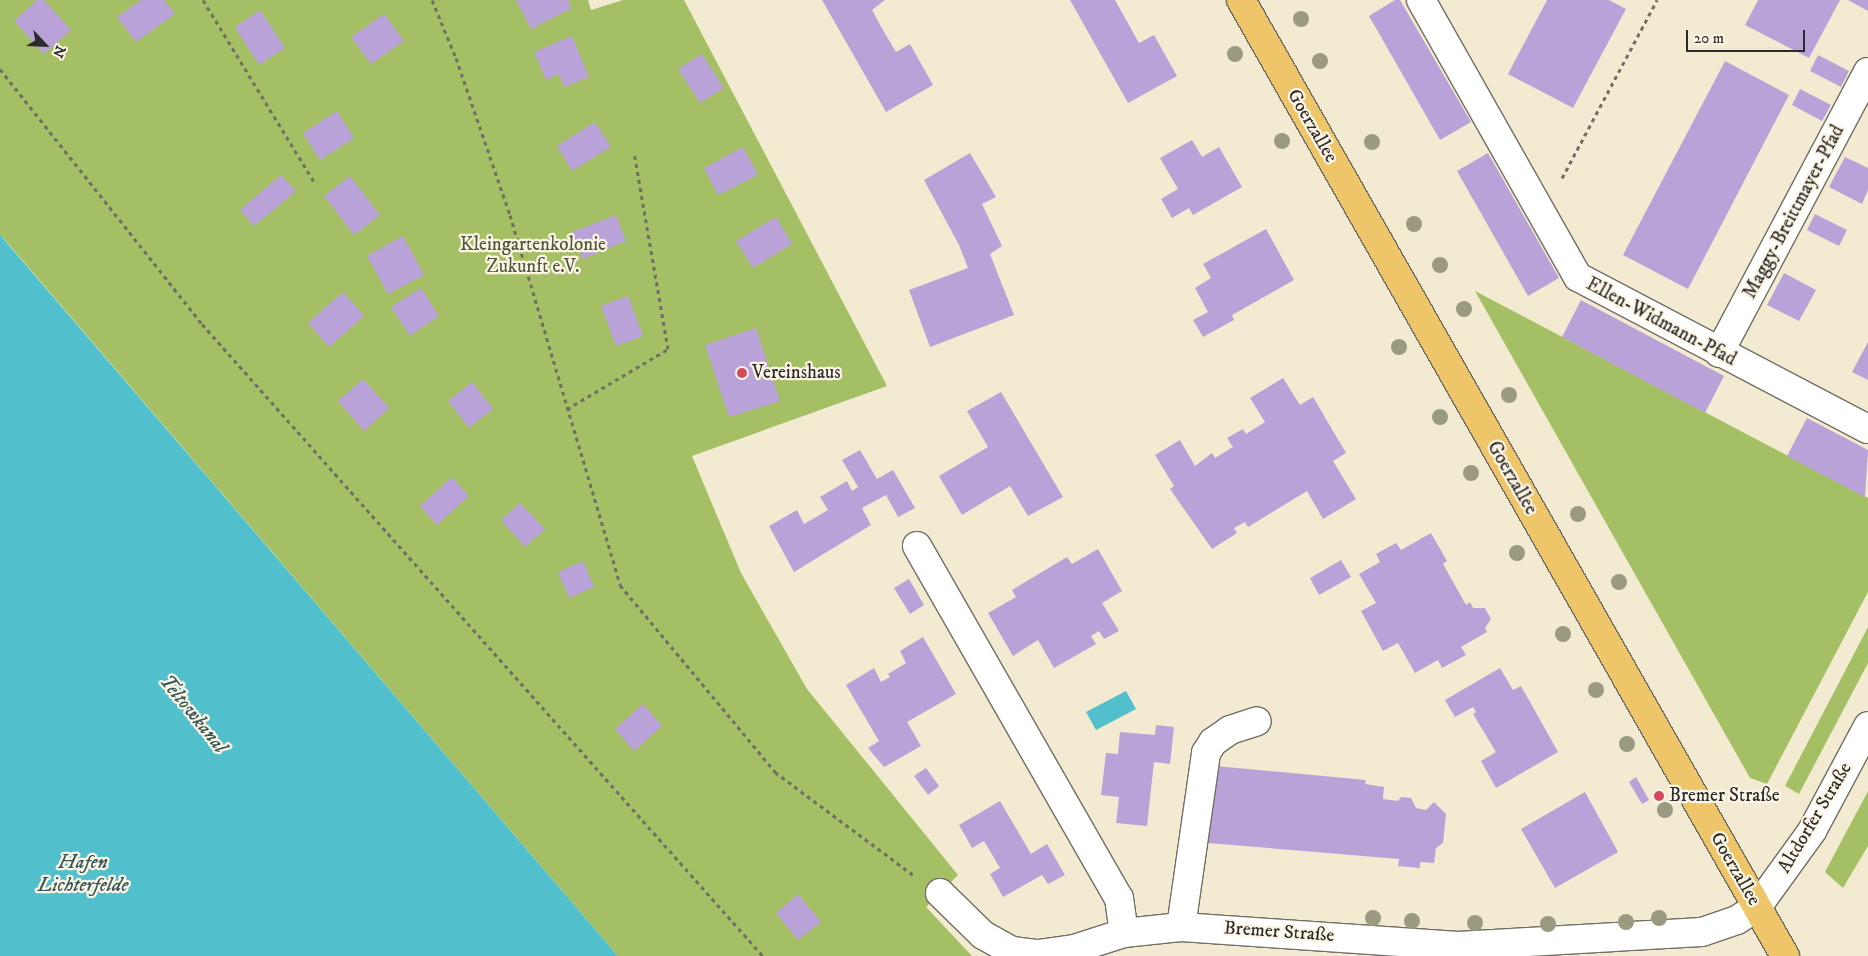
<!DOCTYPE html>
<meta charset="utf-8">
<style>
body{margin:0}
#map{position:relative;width:1868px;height:956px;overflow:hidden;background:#f3ebd1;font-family:"IM FELL DW Pica",serif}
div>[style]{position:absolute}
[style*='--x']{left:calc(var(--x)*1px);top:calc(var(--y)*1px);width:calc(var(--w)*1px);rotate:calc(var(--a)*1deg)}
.green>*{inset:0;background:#a5bf65}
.water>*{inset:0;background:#52bfcc}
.building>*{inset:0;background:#b8a2d8}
.path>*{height:3px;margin-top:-1.5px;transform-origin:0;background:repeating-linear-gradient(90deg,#716e65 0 4px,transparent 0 8px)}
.roads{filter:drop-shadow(1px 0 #716e65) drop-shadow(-1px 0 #716e65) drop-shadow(0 1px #716e65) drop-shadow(0 -1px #716e65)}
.minor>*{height:28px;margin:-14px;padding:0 14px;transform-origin:14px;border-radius:14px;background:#fff}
.major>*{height:28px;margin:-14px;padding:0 14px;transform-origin:14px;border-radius:14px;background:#eec569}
.trees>*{width:16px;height:16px;margin:-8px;border-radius:50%;background:#999a7f}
.dots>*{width:14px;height:14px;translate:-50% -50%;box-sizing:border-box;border:2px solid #fcf5e5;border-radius:50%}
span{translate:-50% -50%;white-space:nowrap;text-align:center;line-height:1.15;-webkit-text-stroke:4.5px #fcf5e5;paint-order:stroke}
.street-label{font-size:19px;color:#2b2b2b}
.park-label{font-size:19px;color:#50573c}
.poi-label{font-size:19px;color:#2b2b2b}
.left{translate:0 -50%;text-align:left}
.water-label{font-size:20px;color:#37575b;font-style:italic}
.north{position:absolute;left:20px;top:20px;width:50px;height:50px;-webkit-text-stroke:4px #fcf5e5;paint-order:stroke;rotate:115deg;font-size:14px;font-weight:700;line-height:20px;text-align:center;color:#2b2b2b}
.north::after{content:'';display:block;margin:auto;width:18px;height:22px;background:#2b2b2b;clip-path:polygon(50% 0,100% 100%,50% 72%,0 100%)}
.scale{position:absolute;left:1686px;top:30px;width:119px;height:22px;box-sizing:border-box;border:2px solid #2b2b2b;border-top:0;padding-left:6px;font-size:15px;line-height:18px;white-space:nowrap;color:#2b2b2b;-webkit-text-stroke:4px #fcf5e5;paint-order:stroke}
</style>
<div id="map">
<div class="green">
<div style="clip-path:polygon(0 0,588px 0,591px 10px,623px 0,684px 0,887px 386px,692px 456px,741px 573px,807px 689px,958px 875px,926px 907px,972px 956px,618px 956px,0 234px)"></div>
<div style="clip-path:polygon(1475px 291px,1868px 498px,1868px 592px,1767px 784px,1750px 778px)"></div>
<div style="clip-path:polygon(1868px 627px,1868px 663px,1799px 794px,1785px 786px)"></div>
<div style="clip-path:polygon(1868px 791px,1868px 846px,1843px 888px,1825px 872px)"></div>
</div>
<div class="water">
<div style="clip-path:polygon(0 234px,7px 243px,618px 956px,0 956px)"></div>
<div style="clip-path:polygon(1126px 691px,1136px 709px,1096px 730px,1086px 712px)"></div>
</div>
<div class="building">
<div style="clip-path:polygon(37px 0,44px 0,71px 30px,44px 54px,14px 21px)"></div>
<div style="clip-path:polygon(141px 0,164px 0,175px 14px,136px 42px,117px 17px)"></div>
<div style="clip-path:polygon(516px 0,568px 0,572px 8px,531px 29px)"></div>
<div style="clip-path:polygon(822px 0,885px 0,872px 10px,883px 30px,896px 52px,910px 44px,933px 85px,886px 112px)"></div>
<div style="clip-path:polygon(1070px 0,1115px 0,1139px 43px,1154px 35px,1177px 76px,1128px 103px)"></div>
<div style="clip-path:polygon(1395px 0,1400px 0,1471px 122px,1440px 140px,1369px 16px)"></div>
<div style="clip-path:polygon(1547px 0,1609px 0,1626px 9px,1573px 108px,1508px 74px)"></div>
<div style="clip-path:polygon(1758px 0,1840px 0,1809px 58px,1745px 25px)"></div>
<div style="clip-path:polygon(1848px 0,1868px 0,1868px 11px)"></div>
<div style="clip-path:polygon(260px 10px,285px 48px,259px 65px,235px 27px)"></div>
<div style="clip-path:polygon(384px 14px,404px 41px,371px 64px,351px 37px)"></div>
<div style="clip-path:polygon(572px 36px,589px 77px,564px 87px,559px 74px,546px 80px,534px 52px)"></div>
<div style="clip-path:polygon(702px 54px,724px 88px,700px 103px,678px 69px)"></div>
<div style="clip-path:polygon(1818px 55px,1849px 71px,1841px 87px,1810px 71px)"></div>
<div style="clip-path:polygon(1725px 61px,1789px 95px,1688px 289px,1623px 255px)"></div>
<div style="clip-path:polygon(1800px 89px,1831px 105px,1822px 121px,1792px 105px)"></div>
<div style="clip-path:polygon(337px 111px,354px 138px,320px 160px,303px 133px)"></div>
<div style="clip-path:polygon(595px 122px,611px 147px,572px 171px,557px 146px)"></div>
<div style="clip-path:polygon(1192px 140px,1202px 157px,1219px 147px,1242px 187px,1193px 215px,1189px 208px,1172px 218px,1161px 199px,1178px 189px,1160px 158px)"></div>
<div style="clip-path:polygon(743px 147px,758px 175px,718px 195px,704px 168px)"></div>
<div style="clip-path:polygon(970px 153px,996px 197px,982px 204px,1002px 246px,990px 254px,1014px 315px,930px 347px,909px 290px,968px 268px,959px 245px,924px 180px)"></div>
<div style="clip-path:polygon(1488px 153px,1559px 278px,1528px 296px,1457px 171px)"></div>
<div style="clip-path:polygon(1845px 157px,1868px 168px,1868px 190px,1862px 204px,1829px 187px)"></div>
<div style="clip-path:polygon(281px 175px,296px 191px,254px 226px,240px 210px)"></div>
<div style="clip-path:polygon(350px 176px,380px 215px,354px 235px,324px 196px)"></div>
<div style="clip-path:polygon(1815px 214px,1847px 230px,1839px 246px,1807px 230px)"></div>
<div style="clip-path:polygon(616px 215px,626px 241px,583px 259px,572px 232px)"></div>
<div style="clip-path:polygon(776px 217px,792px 244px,753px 268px,736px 241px)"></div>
<div style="clip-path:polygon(1266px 229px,1294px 280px,1232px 315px,1234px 320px,1203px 337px,1193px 320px,1208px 312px,1195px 288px,1211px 278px,1203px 264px)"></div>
<div style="clip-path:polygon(403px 236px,424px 275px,388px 294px,367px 256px)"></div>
<div style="clip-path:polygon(1784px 273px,1816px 290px,1799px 321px,1767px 305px)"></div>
<div style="clip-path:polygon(421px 288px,439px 316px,410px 336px,391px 307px)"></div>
<div style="clip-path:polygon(343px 292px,364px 316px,329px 347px,308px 323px)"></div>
<div style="clip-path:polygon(628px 296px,643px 336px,616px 346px,601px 306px)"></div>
<div style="clip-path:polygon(1581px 300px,1724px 376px,1705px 413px,1562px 337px)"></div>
<div style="clip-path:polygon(756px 328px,780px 401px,729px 417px,705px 345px)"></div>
<div style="clip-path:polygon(1868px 342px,1868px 380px,1852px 372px)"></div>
<div style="clip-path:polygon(1283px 378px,1300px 405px,1313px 397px,1346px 453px,1333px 461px,1356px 499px,1323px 519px,1307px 491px,1248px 527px,1245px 522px,1234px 528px,1237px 533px,1212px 549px,1170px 489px,1174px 486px,1155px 455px,1180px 440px,1195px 466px,1212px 453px,1215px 458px,1233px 447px,1227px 438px,1243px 429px,1246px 434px,1265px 422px,1250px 398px)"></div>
<div style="clip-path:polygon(363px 379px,389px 408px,364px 431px,338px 401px)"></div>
<div style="clip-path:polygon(472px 382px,493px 409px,469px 428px,448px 401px)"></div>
<div style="clip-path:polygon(1001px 392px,1063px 497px,1028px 516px,1010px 486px,962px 515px,939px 476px,988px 447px,967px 411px)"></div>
<div style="clip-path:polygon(1807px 418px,1868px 450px,1865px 497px,1787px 456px)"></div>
<div style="clip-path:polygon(860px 450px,877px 479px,893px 470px,915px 508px,898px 517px,886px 495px,862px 508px,871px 525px,794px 572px,769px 526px,797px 510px,804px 524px,828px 510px,820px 497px,847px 481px,852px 491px,858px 487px,842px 460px)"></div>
<div style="clip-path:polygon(452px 477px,469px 496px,437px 525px,420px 506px)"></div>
<div style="clip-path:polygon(520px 503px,545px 529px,525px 547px,501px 520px)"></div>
<div style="clip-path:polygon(1431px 533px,1447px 561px,1443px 564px,1466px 605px,1470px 602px,1473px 608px,1485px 608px,1491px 619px,1485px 628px,1487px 632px,1461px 647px,1466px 655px,1442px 668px,1438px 660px,1415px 673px,1398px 643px,1383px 651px,1361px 611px,1376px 603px,1359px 574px,1380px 562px,1376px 554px,1396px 543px,1401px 550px)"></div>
<div style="clip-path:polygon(1098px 549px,1122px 591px,1102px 603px,1119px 631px,1104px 639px,1099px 631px,1091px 636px,1096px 644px,1054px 668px,1038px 640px,1013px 656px,988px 613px,1016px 597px,1012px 590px,1067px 557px,1072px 564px)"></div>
<div style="clip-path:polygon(1341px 560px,1351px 577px,1319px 595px,1310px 578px)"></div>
<div style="clip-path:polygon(583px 561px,594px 587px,569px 598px,558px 572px)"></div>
<div style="clip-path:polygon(909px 579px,924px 605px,910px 614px,894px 588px)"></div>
<div style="clip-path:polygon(923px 637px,956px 694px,907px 722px,921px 746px,884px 767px,868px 748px,879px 741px,846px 685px,874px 668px,881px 682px,890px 677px,888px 674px,906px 663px,900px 651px)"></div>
<div style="clip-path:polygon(1500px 668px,1513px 690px,1521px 686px,1558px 752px,1496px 788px,1481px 761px,1496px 752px,1473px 714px,1476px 712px,1473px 707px,1455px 717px,1445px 700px)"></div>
<div style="clip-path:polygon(643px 704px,662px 726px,634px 751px,615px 729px)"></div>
<div style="clip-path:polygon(1156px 725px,1174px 727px,1170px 764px,1154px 762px,1147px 826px,1116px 823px,1119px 797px,1101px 795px,1106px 753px,1118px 754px,1120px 732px,1155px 735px)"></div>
<div style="clip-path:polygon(1215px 766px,1366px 780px,1365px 784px,1384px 787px,1383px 799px,1398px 801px,1401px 797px,1411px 798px,1416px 808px,1426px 810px,1434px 802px,1446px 814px,1443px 843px,1436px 848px,1434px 863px,1420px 862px,1420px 868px,1398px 866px,1399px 859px,1208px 843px)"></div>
<div style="clip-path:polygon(926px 768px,939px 786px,928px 795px,914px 776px)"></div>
<div style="clip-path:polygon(1636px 777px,1649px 800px,1642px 804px,1629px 782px)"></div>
<div style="clip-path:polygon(1585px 792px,1618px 852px,1555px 888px,1521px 829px)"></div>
<div style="clip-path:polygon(1000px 801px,1031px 854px,1047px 844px,1065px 875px,1048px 884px,1042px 875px,1003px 897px,990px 874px,1000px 868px,984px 841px,972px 848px,959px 825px)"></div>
<div style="clip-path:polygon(798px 894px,821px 922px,798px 940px,776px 913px)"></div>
</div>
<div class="path">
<div style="--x:203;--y:0;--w:213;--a:58.6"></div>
<div style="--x:432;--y:0;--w:63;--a:67.5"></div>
<div style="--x:456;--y:58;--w:166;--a:71"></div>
<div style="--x:510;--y:215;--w:386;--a:73.4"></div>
<div style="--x:620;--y:585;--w:243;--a:50.3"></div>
<div style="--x:775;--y:772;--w:172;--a:36.7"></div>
<div style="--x:0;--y:69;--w:325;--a:51.6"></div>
<div style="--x:202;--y:324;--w:845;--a:48.41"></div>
<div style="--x:1562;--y:178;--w:202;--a:-61.9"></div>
<div style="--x:567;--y:409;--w:117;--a:-30.7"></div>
<div style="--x:668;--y:349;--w:199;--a:-99.8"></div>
</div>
<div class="roads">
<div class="minor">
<div style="--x:1421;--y:0;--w:318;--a:60.5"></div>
<div style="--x:1578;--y:277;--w:327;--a:27.7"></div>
<div style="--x:1719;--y:353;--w:318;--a:-62.1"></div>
<div style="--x:917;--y:546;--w:406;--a:60.2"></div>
<div style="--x:1119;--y:898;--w:35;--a:82"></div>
<div style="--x:940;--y:893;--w:60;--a:44.3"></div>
<div style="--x:983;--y:935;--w:33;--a:29"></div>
<div style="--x:1012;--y:951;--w:26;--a:7"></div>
<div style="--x:1038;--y:954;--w:36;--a:-8"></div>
<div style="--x:1074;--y:949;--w:52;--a:-17.7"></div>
<div style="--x:1124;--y:933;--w:57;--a:-6"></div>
<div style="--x:1181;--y:927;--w:278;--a:3.9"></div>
<div style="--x:1458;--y:946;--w:244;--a:-3.3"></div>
<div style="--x:1702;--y:932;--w:37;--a:-19"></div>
<div style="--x:1737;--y:920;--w:24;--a:-33"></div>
<div style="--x:1757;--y:907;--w:94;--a:-54.1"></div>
<div style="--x:1812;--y:831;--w:119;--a:-61.9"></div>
<div style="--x:1181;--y:927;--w:176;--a:-81.8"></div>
<div style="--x:1206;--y:753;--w:13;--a:-58"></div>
<div style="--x:1213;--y:742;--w:21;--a:-35"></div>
<div style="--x:1230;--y:730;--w:28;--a:-18"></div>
</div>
<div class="major">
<div style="--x:1241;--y:0;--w:1100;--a:60.36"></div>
</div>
</div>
<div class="trees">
<div style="left:1301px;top:19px"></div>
<div style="left:1235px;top:54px"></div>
<div style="left:1320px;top:61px"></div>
<div style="left:1282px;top:141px"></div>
<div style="left:1372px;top:142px"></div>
<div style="left:1414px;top:224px"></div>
<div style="left:1440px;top:265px"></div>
<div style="left:1464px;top:309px"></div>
<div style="left:1399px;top:347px"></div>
<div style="left:1509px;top:395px"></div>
<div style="left:1440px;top:417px"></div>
<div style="left:1471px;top:473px"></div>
<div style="left:1578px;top:514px"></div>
<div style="left:1517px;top:553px"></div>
<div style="left:1619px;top:582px"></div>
<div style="left:1563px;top:634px"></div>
<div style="left:1596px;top:690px"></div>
<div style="left:1627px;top:744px"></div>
<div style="left:1665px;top:810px"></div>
<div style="left:1373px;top:918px"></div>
<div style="left:1659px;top:918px"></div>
<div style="left:1412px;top:921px"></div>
<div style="left:1626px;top:922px"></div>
<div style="left:1475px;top:923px"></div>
<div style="left:1548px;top:924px"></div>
</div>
<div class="dots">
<div style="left:742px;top:373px;background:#d1495b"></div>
<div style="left:1659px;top:796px;background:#d1495b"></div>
</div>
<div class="street-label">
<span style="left:1312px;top:126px;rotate:60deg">Goerzallee</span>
<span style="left:1794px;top:212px;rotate:-62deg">Maggy-Breittmayer-Pfad</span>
<span style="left:1661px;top:322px;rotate:28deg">Ellen-Widmann-Pfad</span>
<span style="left:1512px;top:478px;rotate:60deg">Goerzallee</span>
<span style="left:1815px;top:818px;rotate:-59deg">Altdorfer Straße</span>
<span style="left:1735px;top:869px;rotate:60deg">Goerzallee</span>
<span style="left:1279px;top:932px;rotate:4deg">Bremer Straße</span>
</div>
<div class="park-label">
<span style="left:533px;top:256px">Kleingartenkolonie<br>Zukunft e.V.</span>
</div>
<div class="poi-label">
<span class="left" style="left:752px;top:373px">Vereinshaus</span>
<span class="left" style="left:1669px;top:796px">Bremer Straße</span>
</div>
<div class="water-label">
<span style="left:193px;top:714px;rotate:51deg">Teltowkanal</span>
<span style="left:83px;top:874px">Hafen<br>Lichterfelde</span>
</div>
<div class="north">N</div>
<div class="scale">20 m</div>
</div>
